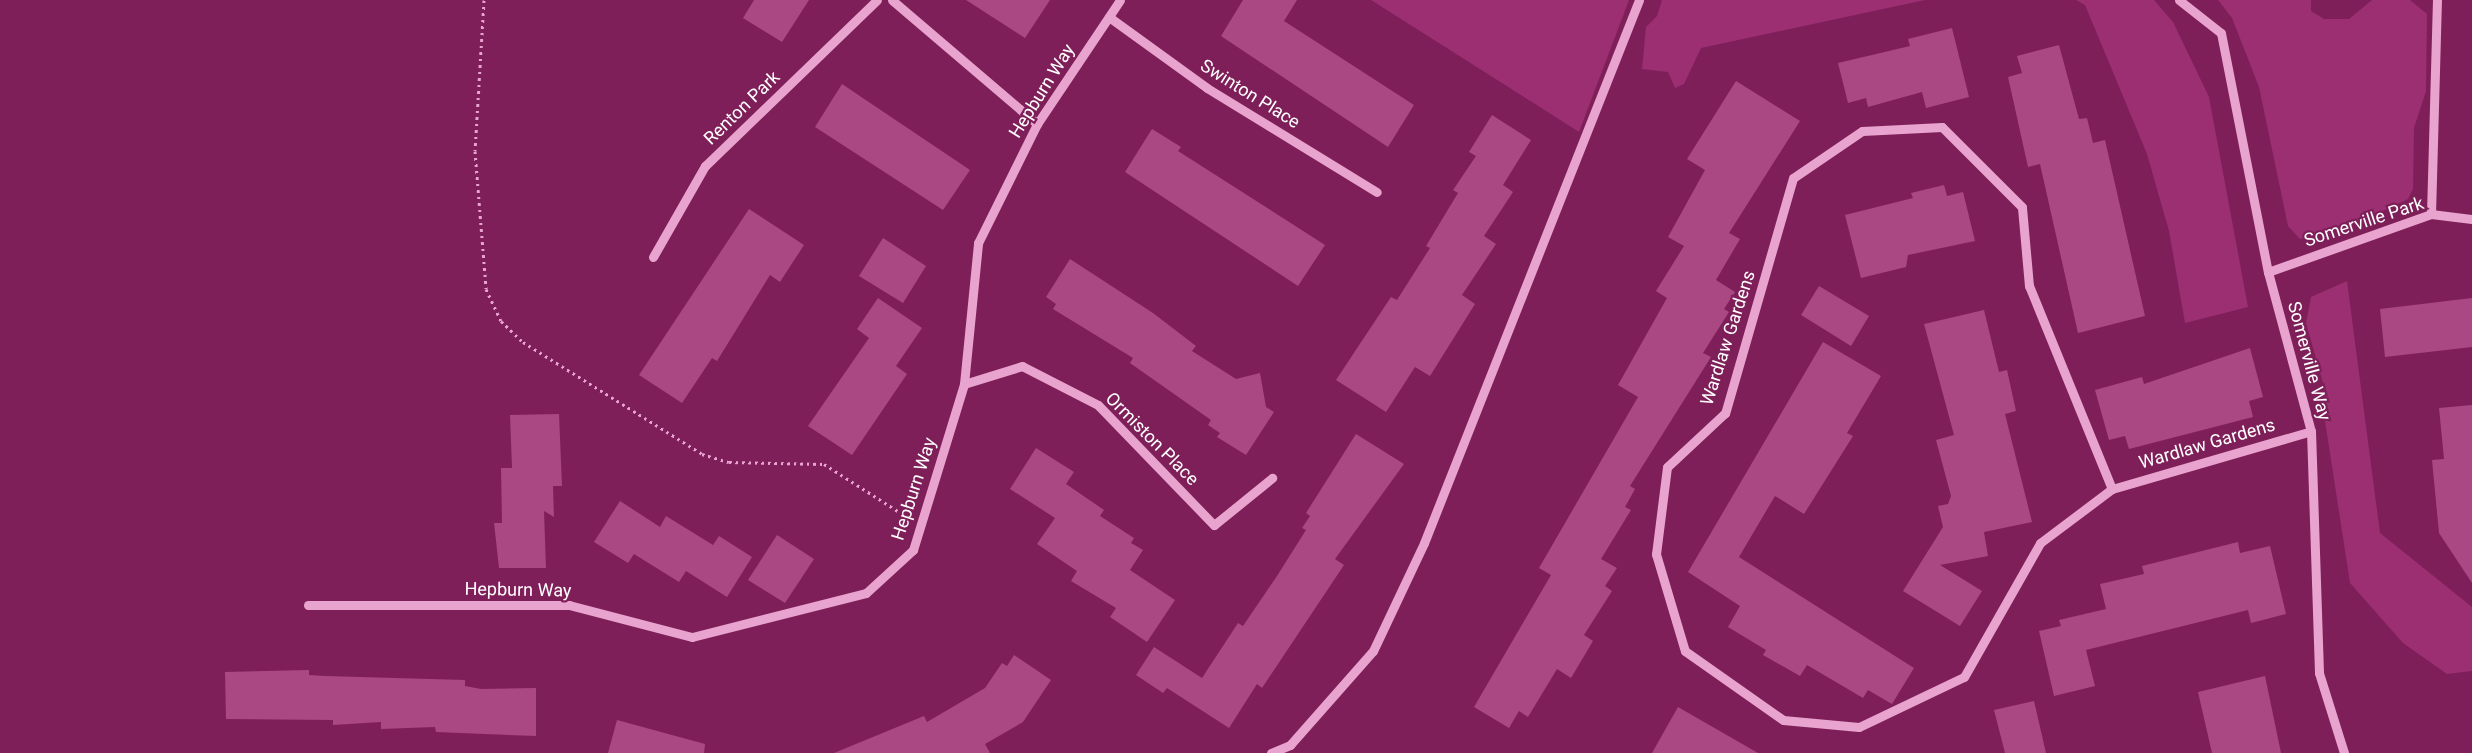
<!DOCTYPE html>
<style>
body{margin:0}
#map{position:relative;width:2472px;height:753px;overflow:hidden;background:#7f1f59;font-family:Roboto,sans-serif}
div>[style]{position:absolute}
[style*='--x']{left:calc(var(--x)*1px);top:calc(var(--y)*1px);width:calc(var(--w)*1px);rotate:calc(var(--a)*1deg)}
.green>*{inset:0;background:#9b2f72}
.building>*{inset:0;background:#a94883}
.path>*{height:3px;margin-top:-1.5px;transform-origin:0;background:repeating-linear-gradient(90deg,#e8a4ce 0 2.5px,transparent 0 6.5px)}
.minor>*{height:9px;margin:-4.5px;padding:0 4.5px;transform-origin:4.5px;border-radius:4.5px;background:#e8a4ce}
span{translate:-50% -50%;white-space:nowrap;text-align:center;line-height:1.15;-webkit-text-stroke:4.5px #7f1f59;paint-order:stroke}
.street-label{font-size:18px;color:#fff}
</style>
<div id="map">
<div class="green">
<div style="clip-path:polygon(1371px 0,1629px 0,1579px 132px)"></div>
<div style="clip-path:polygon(1662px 0,1925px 0,1701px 48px,1684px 84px,1675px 88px,1668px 72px,1642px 69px,1646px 27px,1657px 16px)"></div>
<div style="clip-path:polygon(2076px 0,2154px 0,2173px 22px,2209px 97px,2248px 307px,2185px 323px,2169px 231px,2147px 154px,2085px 5px)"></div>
<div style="clip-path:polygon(2218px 0,2311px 0,2311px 11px,2324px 19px,2349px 19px,2372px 0,2410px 0,2427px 14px,2426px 91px,2414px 128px,2413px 189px,2408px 199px,2355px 224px,2300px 239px,2288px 226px,2259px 87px,2232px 18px)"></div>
<div style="clip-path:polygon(2347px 281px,2380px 533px,2472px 607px,2472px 671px,2447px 674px,2403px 643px,2350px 583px,2325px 421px,2325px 390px,2306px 323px,2311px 297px)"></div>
</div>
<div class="building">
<div style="clip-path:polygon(754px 0,809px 0,782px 42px,743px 18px)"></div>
<div style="clip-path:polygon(966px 0,1050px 0,1025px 38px)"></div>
<div style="clip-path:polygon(1243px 0,1297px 0,1284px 21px,1414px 105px,1388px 147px,1221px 36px)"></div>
<div style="clip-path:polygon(1952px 28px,1969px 97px,1926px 108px,1922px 92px,1868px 107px,1866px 98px,1848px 103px,1838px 63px,1910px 46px,1908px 39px)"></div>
<div style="clip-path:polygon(2059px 45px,2079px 119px,2087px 118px,2093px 143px,2105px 140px,2145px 316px,2078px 333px,2040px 164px,2028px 167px,2008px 77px,2022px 73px,2017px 56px)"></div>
<div style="clip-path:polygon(1736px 81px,1800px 121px,1729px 233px,1740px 239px,1716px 280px,1735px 292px,1724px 309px,1729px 312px,1703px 353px,1711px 357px,1630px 486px,1635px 489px,1625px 507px,1631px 510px,1601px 559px,1617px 568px,1605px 586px,1612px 591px,1584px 635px,1593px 641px,1571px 678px,1557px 669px,1528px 717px,1519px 711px,1509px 728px,1474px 707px,1551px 575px,1539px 568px,1638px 397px,1618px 385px,1667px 298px,1656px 291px,1684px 246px,1668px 237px,1705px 170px,1687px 159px)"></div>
<div style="clip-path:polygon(842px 84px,970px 170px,943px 210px,815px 127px)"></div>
<div style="clip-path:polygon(1492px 115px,1531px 140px,1503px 185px,1513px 192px,1484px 236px,1496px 244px,1462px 295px,1475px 304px,1430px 376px,1415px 367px,1386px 412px,1336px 380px,1391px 297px,1397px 300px,1430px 248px,1426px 246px,1458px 193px,1453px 190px,1476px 156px,1469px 152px)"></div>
<div style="clip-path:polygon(1152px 129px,1181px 147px,1178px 151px,1325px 245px,1298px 286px,1125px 172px)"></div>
<div style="clip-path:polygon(1944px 185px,1947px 196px,1963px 192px,1975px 241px,1908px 255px,1906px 267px,1861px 278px,1845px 215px,1913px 198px,1911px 193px)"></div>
<div style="clip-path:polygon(749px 209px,804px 245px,780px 282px,770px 275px,717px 361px,712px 358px,682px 403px,639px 375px)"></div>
<div style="clip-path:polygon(883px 238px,926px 266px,903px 303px,859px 276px)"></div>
<div style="clip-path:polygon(1070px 259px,1153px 313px,1196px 346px,1192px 351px,1236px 379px,1260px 373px,1266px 407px,1274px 412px,1246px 455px,1217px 437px,1220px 433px,1208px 425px,1211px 420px,1130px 363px,1133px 358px,1053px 309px,1056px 304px,1046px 297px)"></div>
<div style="clip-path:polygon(1819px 286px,1869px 316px,1851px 346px,1801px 315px)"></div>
<div style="clip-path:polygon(878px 298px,922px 328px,896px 366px,907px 374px,852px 455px,808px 426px,869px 338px,857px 329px)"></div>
<div style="clip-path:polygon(2472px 298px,2472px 347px,2385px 357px,2380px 309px)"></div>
<div style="clip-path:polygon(1984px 310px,1999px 372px,2007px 370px,2016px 411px,2005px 414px,2032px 522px,1984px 532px,1988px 556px,1940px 565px,1982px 591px,1960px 626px,1903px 591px,1943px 527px,1938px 506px,1948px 504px,1951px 496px,1936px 440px,1954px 435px,1924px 324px)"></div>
<div style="clip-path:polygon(1823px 342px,1881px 376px,1847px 433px,1853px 436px,1804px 514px,1775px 496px,1739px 557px,1914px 668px,1892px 704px,1868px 690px,1863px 698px,1807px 665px,1800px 676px,1763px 655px,1766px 650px,1728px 627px,1740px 606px,1688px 572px)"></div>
<div style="clip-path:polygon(2250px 348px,2263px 397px,2249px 401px,2253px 417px,2129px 449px,2125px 436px,2109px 440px,2095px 390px,2142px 377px,2144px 384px)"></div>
<div style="clip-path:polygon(2472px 405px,2472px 583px,2439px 533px,2432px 460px,2444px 459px,2439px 408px)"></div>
<div style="clip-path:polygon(559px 414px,562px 486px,553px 486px,554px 517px,544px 511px,546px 568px,499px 568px,494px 523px,502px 523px,501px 468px,512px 468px,510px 415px)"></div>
<div style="clip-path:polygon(1356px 434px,1404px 464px,1335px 559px,1344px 565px,1262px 688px,1257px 684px,1229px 728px,1167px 688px,1163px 693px,1136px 675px,1154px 647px,1202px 678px,1238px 623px,1243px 626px,1277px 576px,1306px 530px,1302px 528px,1310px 516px,1306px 513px)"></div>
<div style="clip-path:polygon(1036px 448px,1074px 472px,1066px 484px,1104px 510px,1100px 516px,1134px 538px,1131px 543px,1143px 550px,1130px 570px,1175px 600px,1147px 642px,1110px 617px,1116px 608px,1071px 581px,1077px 571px,1037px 544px,1055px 518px,1010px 489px)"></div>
<div style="clip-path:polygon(620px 501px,660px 527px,666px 516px,713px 545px,719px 536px,752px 557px,727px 597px,686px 571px,679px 582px,634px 554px,628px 563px,594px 542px)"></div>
<div style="clip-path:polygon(777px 535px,814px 559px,785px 603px,748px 580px)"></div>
<div style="clip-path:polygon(2238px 542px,2240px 553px,2270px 546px,2286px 614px,2251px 623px,2248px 610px,2086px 650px,2095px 686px,2054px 696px,2039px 631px,2061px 626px,2059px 620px,2106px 609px,2100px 584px,2144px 574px,2142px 566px)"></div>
<div style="clip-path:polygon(1014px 655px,1051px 680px,1023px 722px,985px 744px,990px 753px,834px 753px,924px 716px,927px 722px,985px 688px,1002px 663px,1007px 666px)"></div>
<div style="clip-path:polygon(309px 670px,309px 675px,325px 676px,465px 680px,465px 686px,481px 689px,536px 688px,536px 736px,436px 732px,435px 727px,381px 729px,381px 722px,333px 725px,333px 720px,226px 719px,225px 672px)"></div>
<div style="clip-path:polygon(2265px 676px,2281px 753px,2212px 753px,2198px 692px)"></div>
<div style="clip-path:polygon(2034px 701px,2046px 753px,2005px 753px,1994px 710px)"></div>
<div style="clip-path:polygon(1678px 707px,1758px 753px,1652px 753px)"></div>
<div style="clip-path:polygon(617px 720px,705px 744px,704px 753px,608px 753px)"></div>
</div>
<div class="path">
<div style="--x:484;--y:0;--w:151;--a:93.4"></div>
<div style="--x:475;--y:151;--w:138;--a:85.4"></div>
<div style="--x:486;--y:289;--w:35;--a:65"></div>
<div style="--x:501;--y:321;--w:30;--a:44"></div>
<div style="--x:523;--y:342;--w:211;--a:32"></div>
<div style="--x:702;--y:454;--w:28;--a:17"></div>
<div style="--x:729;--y:462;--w:95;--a:1.2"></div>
<div style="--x:824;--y:464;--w:91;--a:32.5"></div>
</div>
<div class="minor">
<div style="--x:892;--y:0;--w:191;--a:40.5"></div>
<div style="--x:2179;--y:0;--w:53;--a:38.2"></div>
<div style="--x:2221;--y:33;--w:244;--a:78.9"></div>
<div style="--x:2268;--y:272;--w:165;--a:74.9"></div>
<div style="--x:2311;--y:431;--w:242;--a:88.1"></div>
<div style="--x:2319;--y:673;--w:84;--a:72.6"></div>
<div style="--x:1109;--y:17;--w:121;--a:35.9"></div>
<div style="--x:1207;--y:88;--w:199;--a:31.5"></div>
<div style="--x:2431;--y:214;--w:214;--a:-88.4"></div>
<div style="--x:653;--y:257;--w:105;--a:-60.3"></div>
<div style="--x:705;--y:166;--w:239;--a:-44"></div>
<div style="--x:2268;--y:272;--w:173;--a:-19.6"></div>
<div style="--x:2431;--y:214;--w:41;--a:7"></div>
<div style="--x:964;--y:384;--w:61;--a:-17.2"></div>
<div style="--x:1022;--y:366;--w:85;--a:27.2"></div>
<div style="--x:1098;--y:405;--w:167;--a:46"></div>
<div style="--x:1214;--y:525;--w:75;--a:-39"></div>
<div style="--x:2112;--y:489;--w:219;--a:-112.2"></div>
<div style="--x:2029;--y:286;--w:79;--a:-95.1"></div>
<div style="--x:2022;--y:207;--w:113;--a:-135"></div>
<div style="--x:1942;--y:127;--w:80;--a:177.1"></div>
<div style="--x:1862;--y:131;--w:83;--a:145.7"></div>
<div style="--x:1793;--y:178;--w:245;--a:106.1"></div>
<div style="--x:1725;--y:413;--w:79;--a:137"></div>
<div style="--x:1667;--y:467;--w:88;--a:97.2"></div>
<div style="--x:1656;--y:554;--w:101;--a:73.4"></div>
<div style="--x:1685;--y:651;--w:120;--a:35.1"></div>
<div style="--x:1783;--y:720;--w:76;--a:5.3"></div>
<div style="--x:1859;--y:727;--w:116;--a:-25.5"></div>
<div style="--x:1964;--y:677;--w:154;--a:-60.4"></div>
<div style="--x:2040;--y:543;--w:90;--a:-36.9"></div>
<div style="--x:2112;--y:489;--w:207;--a:-16.2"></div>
<div style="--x:308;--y:605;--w:261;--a:0"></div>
<div style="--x:569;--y:605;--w:127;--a:14.6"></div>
<div style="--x:692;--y:637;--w:179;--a:-14.2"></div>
<div style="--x:866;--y:593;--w:64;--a:-42.5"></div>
<div style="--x:913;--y:550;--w:174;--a:-72.9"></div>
<div style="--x:964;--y:384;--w:142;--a:-84.3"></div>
<div style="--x:978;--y:243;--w:133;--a:-63.6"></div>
<div style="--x:1037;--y:124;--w:149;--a:-56.2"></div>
<div style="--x:1271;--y:753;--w:21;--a:-23"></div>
<div style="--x:1290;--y:745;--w:125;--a:-48.6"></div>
<div style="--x:1373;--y:651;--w:119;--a:-64.7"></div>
<div style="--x:1424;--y:543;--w:584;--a:-68.4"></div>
</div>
<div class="street-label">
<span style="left:1042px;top:91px;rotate:-58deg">Hepburn Way</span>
<span style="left:1250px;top:94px;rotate:32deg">Swinton Place</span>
<span style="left:742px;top:108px;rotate:-44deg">Renton Park</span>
<span style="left:2364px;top:222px;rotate:-18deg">Somerville Park</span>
<span style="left:1728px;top:338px;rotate:-72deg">Wardlaw Gardens</span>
<span style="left:2309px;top:361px;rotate:75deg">Somerville Way</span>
<span style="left:1152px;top:439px;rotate:45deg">Ormiston Place</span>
<span style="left:2207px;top:444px;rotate:-16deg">Wardlaw Gardens</span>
<span style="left:914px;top:489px;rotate:-72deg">Hepburn Way</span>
<span style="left:518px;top:590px;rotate:1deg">Hepburn Way</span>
</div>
</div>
